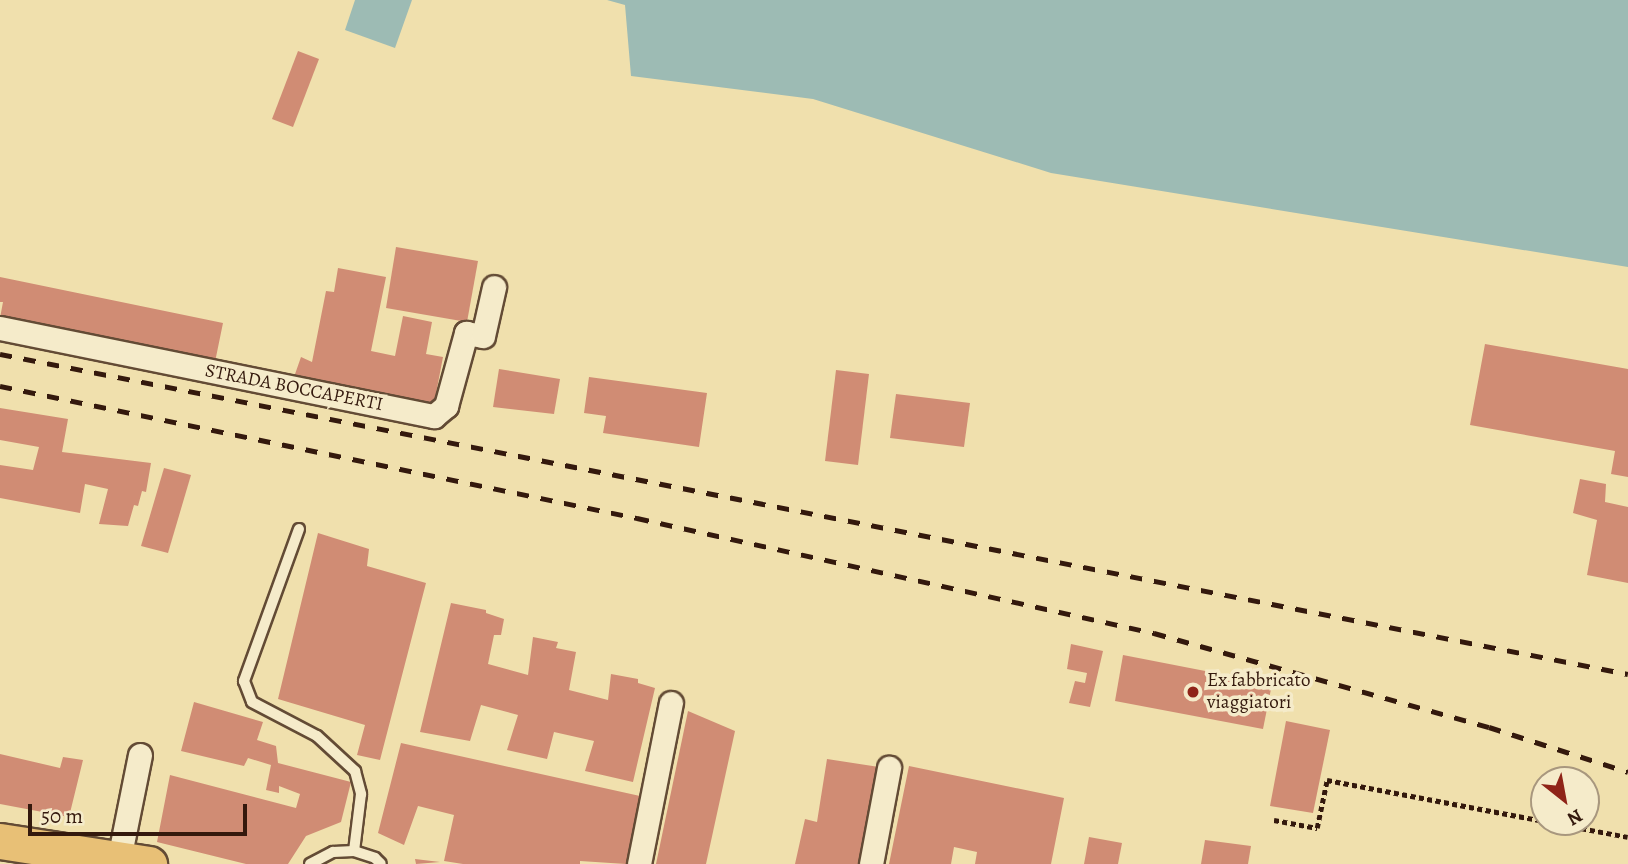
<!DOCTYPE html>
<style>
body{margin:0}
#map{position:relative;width:1628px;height:864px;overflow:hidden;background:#f0e0ad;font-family:Alegreya,serif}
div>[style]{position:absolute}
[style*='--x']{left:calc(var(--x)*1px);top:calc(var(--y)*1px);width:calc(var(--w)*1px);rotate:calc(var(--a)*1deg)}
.water>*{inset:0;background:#9dbbb4}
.building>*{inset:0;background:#d08c74}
.path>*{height:4.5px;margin-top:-2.25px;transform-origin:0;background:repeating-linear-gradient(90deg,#34190d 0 5px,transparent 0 8.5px)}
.roads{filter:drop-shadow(2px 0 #634b35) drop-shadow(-2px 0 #634b35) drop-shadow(0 2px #634b35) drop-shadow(0 -2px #634b35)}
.service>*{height:10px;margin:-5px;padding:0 5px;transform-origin:5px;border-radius:5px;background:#f5ebca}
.minor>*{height:23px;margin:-11.5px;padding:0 11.5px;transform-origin:11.5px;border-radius:11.5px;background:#f5ebca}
.primary>*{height:35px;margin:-17.5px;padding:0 17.5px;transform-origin:17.5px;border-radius:17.5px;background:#e8c076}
.rail>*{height:5px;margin-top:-2.5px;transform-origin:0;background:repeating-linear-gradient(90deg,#34190d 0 12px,transparent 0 24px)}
.dots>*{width:19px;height:19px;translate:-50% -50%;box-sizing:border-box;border:4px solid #f5ebca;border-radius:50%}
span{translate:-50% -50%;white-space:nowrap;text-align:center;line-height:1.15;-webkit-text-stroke:7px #f5ebca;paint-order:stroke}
.street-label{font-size:19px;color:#34190d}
.poi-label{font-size:19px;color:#34190d}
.left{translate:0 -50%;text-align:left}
.north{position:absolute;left:1530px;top:766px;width:70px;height:70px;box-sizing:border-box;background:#f5ebca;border:2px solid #a8977e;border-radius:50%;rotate:149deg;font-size:19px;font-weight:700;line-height:28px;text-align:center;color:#34190d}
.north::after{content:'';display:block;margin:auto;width:24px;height:32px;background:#8f2418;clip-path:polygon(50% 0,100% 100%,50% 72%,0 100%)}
.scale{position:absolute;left:28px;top:804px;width:219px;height:32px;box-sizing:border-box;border:4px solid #34190d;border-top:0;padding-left:9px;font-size:21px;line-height:24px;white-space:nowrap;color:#34190d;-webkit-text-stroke:5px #f5ebca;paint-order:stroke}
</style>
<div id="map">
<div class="water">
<div style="clip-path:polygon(355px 0,412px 0,395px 48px,345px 30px)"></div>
<div style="clip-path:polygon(607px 0,1628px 0,1628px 267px,1051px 173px,813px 99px,631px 76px,625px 5px)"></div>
</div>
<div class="building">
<div style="clip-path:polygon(298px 51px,319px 59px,293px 127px,272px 119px)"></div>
<div style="clip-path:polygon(396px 247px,478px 261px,467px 322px,386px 308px)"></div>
<div style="clip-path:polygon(338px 268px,386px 277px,371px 351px,395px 356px,403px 316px,432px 322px,426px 354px,443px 357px,434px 404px,294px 377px,301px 357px,312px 362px,326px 291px,334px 292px)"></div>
<div style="clip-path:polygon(0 277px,223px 323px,215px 362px,0 318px,3px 302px,0 302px)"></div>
<div style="clip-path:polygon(1485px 344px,1628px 369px,1628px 477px,1611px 474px,1615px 451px,1470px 425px)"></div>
<div style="clip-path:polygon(499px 369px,560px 379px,554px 414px,493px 407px)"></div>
<div style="clip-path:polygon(836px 370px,869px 374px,858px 465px,825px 461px)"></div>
<div style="clip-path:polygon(589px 377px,707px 393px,699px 447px,603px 433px,606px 416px,584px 413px)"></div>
<div style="clip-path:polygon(896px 394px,970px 403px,964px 447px,890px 438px)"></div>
<div style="clip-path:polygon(0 408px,68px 419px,62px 452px,151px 463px,146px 492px,142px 491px,138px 506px,134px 505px,128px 526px,99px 524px,108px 489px,85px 484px,80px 513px,0 498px,0 465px,33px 470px,39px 447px,0 440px)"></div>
<div style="clip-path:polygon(164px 468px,191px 475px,168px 553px,141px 546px)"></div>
<div style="clip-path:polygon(1580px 479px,1606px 484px,1605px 502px,1628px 507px,1628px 583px,1587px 575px,1597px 520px,1573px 513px)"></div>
<div style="clip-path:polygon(318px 533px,369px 549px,367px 566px,426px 583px,380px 760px,357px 755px,365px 725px,278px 699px)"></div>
<div style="clip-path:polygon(451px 603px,486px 610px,486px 613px,504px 619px,501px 635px,494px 635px,488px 664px,528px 675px,533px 637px,558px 642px,556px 648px,576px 652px,569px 690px,608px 700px,611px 674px,638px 679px,638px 683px,655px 688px,633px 782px,585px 771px,594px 741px,554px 732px,547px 759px,507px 750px,518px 715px,481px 705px,470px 741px,420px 732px)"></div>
<div style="clip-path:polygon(1071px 644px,1103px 651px,1090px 707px,1069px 703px,1075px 681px,1085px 683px,1087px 673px,1067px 669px)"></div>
<div style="clip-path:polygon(1123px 655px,1272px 684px,1263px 729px,1115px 701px)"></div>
<div style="clip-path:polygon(194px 702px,263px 722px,257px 740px,276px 746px,278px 763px,351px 782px,341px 822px,306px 836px,288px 864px,246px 864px,157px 842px,170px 775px,296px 808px,300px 794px,279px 786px,279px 793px,266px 790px,271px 765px,248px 758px,244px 766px,181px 751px)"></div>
<div style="clip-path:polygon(688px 711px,735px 731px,706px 864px,656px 864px)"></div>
<div style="clip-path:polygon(1286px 721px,1330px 730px,1313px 813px,1270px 806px)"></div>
<div style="clip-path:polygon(401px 743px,640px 796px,626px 864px,580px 861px,580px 864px,463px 864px,444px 861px,454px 815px,418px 806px,404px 845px,378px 833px)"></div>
<div style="clip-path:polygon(0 754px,60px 768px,63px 757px,83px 760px,69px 817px,0 804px)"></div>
<div style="clip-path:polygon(827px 759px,879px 767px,859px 864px,795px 864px,805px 819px,817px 822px)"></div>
<div style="clip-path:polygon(909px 766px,1064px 798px,1051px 864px,975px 864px,977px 852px,954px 847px,951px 864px,889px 864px)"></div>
<div style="clip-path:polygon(1089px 837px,1122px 843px,1118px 864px,1084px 864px)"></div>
<div style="clip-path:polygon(1205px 840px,1251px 846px,1248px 864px,1201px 864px)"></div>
<div style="clip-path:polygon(415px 859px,440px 862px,416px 864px)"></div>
</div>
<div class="path">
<div style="--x:1274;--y:820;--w:44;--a:10.5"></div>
<div style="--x:1317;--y:828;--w:49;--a:-78.2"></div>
<div style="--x:1327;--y:780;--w:221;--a:10.7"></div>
<div style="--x:1548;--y:822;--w:81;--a:10.6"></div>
</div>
<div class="roads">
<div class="service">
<div style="--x:299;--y:529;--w:162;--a:109.9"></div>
<div style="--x:244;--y:681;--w:22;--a:69"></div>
<div style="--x:252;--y:702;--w:73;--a:27.6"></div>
<div style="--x:317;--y:736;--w:52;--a:42.6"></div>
<div style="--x:355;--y:771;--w:24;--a:75"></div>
<div style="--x:361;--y:794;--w:57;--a:97"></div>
<div style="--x:310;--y:864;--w:26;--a:-28"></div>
<div style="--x:333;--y:852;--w:21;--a:-3"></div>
<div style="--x:354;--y:851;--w:22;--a:18"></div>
<div style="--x:375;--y:858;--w:8;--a:45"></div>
</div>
<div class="minor">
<div style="--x:0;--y:328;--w:443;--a:11.5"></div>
<div style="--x:434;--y:416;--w:16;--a:-40"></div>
<div style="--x:446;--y:406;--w:76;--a:-74.7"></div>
<div style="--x:466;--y:333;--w:17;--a:10"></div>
<div style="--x:483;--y:336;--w:50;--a:-77.3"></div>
<div style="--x:119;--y:859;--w:106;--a:-78.6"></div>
<div style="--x:639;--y:864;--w:164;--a:-78.8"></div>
<div style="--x:871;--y:864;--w:98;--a:-79.4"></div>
</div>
<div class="primary">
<div style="--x:0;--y:841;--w:151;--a:8.8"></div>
</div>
</div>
<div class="rail">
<div style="--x:0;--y:354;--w:1659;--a:11.12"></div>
<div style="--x:0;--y:386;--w:651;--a:11.71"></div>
<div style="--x:637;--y:518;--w:530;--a:12.54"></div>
<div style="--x:1154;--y:633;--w:348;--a:15.7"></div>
<div style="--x:1489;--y:727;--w:146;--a:17.9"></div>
</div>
<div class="dots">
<div style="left:1193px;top:692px;background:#8f2418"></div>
</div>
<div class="street-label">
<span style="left:294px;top:388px;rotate:11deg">STRADA BOCCAPERTI</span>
</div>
<div class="poi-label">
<span class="left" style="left:1207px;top:692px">Ex fabbricato<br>viaggiatori</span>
</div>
<div class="north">N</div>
<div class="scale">50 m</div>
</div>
